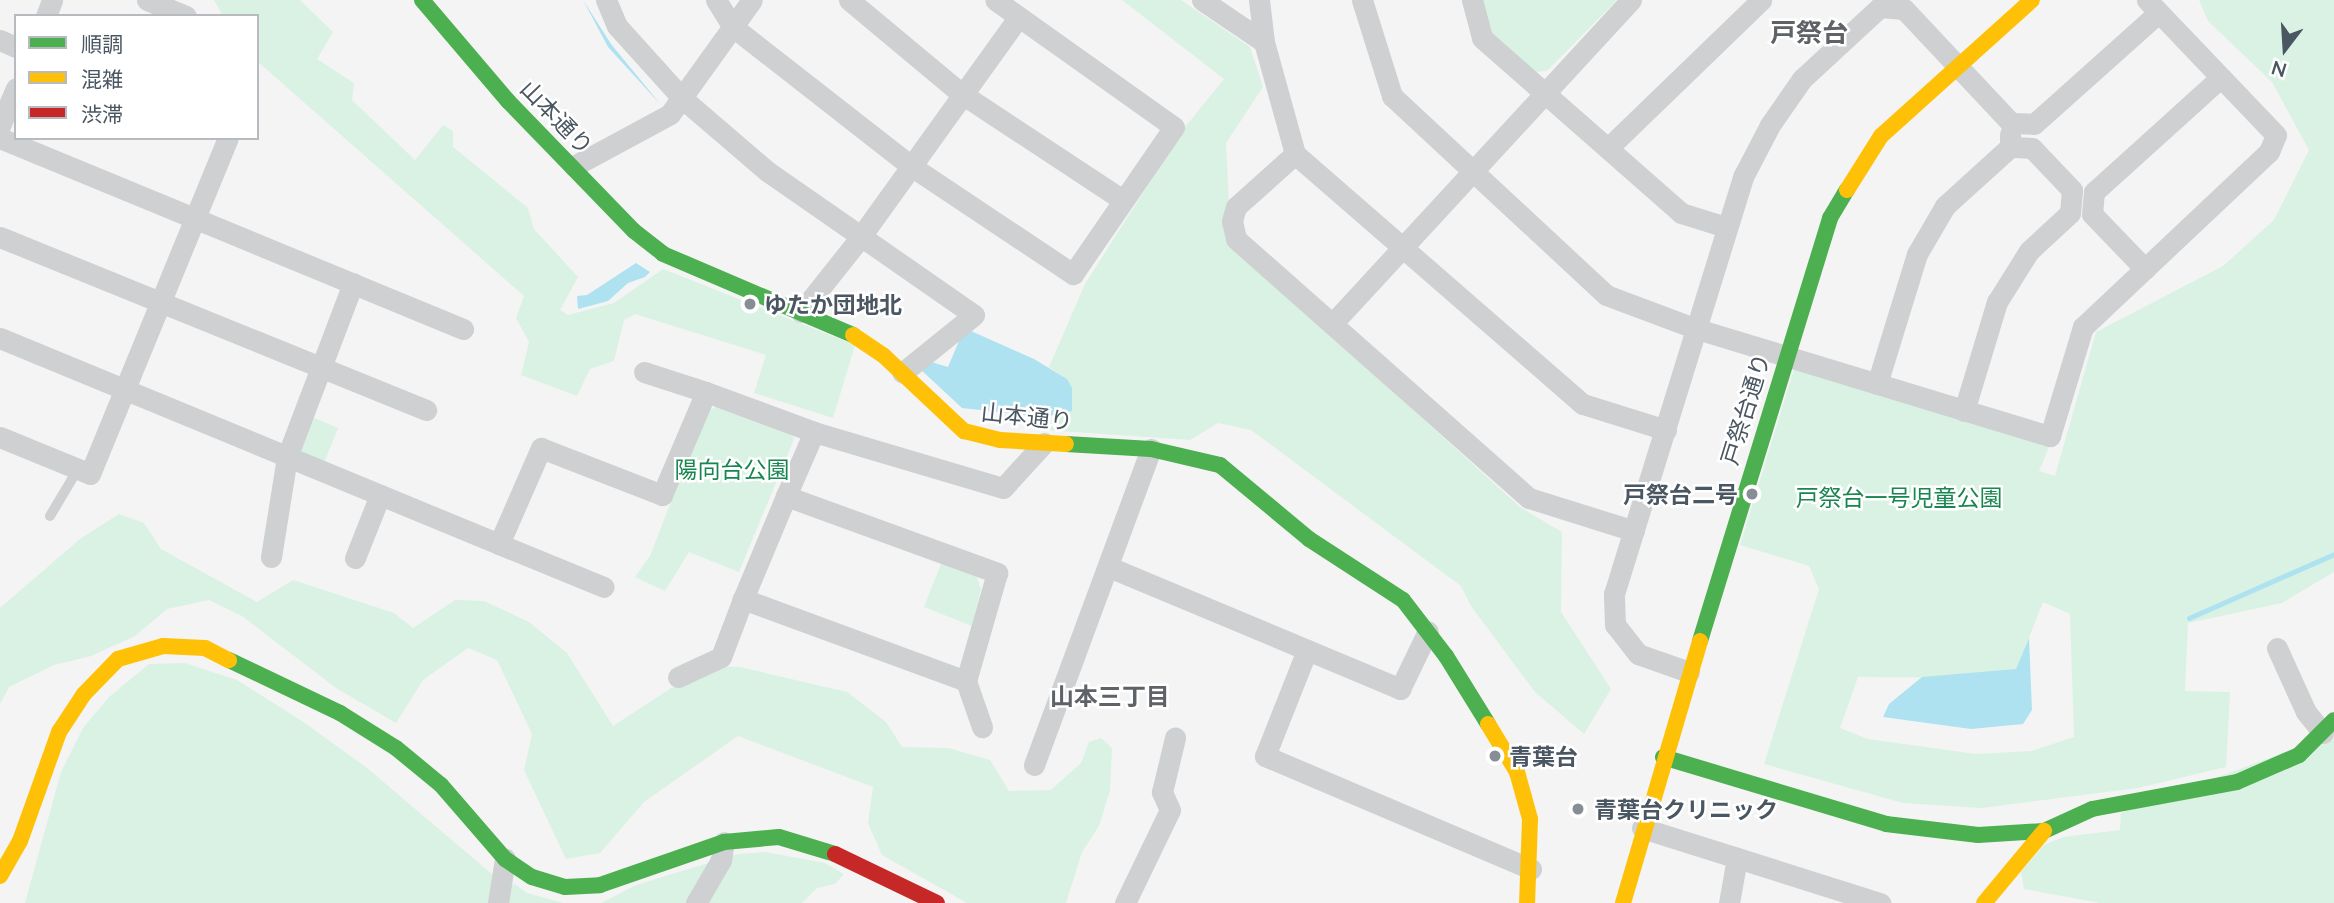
<!DOCTYPE html>
<meta charset="utf-8">
<style>
body{margin:0}
#map{position:relative;width:2334px;height:903px;overflow:hidden;background:#f4f4f4;font-family:Lato,"Noto Sans JP",sans-serif}
div>[style]{position:absolute}
[style*='--x']{left:calc(var(--x)*1px);top:calc(var(--y)*1px);width:calc(var(--w)*1px);rotate:calc(var(--a)*1deg)}
.green>*{inset:0;background:#d9f2e3}
.water>*{inset:0;background:#aee2f0}
.stream>*{height:5px;margin:-2.5px;padding:0 2.5px;transform-origin:2.5px;border-radius:2.5px;background:#aee2f0}
.lane>*{height:10px;margin:-5px;padding:0 5px;transform-origin:5px;border-radius:5px;background:#ced0d2}
.street>*{height:21px;margin:-10.5px;padding:0 10.5px;transform-origin:10.5px;border-radius:10.5px;background:#ced0d2}
.fast>*{height:16px;margin:-8px;padding:0 8px;transform-origin:8px;border-radius:8px;background:#4caf50}
.slow>*{height:16px;margin:-8px;padding:0 8px;transform-origin:8px;border-radius:8px;background:#ffc107}
.jam>*{height:16px;margin:-8px;padding:0 8px;transform-origin:8px;border-radius:8px;background:#c62828}
.dots>*{width:19px;height:19px;translate:-50% -50%;box-sizing:border-box;border:4px solid #fff;border-radius:50%}
span{translate:-50% -50%;white-space:nowrap;text-align:center;line-height:1.15;-webkit-text-stroke:5px #fff;paint-order:stroke}
.street-label{font-size:23px;color:#4a5661}
.poi-label{font-size:23px;color:#4a5661;font-weight:700}
.left{translate:0 -50%;text-align:left}
.right{translate:-100% -50%;text-align:right}
.park-label{font-size:23px;color:#17864f}
.neighbourhood-label{font-size:24px;color:#5f6368;font-weight:700}
.quarter-label{font-size:26px;color:#5f6368;font-weight:700}
.legend{position:absolute;left:14px;top:14px;width:245px;height:126px;box-sizing:border-box;background:#fff;border:2px solid #b7bbc0;margin:0;padding:9px 12px;list-style:none;font-size:21px;color:#4a5661}
.legend li{display:flex;align-items:center;gap:14px;height:35px}
.legend b{width:35px;border:2px solid #b7bbc0}
.north{position:absolute;left:2250px;top:14px;width:70px;height:70px;-webkit-text-stroke:5px #fff;paint-order:stroke;rotate:197deg;font-size:19px;font-weight:700;line-height:28px;text-align:center;color:#4a5661}
.north::after{content:'';display:block;margin:auto;width:24px;height:32px;background:#4a5661;clip-path:polygon(50% 0,100% 100%,50% 72%,0 100%)}
</style>
<div id="map">
<div class="green">
<div style="clip-path:polygon(214px 0,300px 0,333px 32px,317px 59px,354px 83px,352px 100px,415px 160px,443px 125px,453px 131px,453px 147px,528px 208px,534px 229px,578px 277px,560px 310px,568px 315px,614px 303px,663px 269px,855px 345px,833px 418px,754px 393px,766px 355px,635px 314px,624px 320px,614px 361px,590px 369px,577px 396px,521px 375px,529px 342px,516px 318px,524px 296px,257px 61px,257px 16px,223px 16px)"></div>
<div style="clip-path:polygon(1122px 0,1181px 0,1250px 47px,1263px 87px,1226px 143px,1231px 245px,1520px 507px,1562px 532px,1561px 612px,1611px 689px,1584px 734px,1535px 692px,1471px 606px,1461px 586px,1251px 430px,1218px 423px,1190px 440px,1045px 430px,1061px 412px,1067px 379px,1049px 367px,1085px 284px,1185px 127px,1224px 79px)"></div>
<div style="clip-path:polygon(1478px 0,1617px 0,1547px 71px,1534px 72px,1485px 29px)"></div>
<div style="clip-path:polygon(evenodd,2199px 0,2334px 0,2334px 572px,2282px 603px,2188px 623px,2185px 691px,2230px 692px,2226px 767px,2138px 788px,1982px 808px,1903px 803px,1764px 764px,1819px 589px,1809px 566px,1740px 545px,1794px 369px,2050px 445px,2039px 471px,2055px 476px,2096px 332px,2223px 266px,2274px 220px,2309px 150px,2272px 82px,2208px 21px,2199px 0,2043px 602px,2070px 614px,2074px 737px,2032px 751px,1976px 754px,1868px 739px,1840px 728px,1858px 677px,2013px 678px,2043px 602px)"></div>
<div style="clip-path:polygon(718px 406px,789px 426px,794px 439px,739px 572px,689px 552px,665px 591px,635px 577px,650px 556px,706px 411px)"></div>
<div style="clip-path:polygon(308px 415px,338px 428px,324px 463px,304px 455px,297px 444px)"></div>
<div style="clip-path:polygon(119px 514px,144px 523px,161px 549px,257px 602px,293px 580px,394px 613px,413px 628px,455px 600px,484px 601px,529px 622px,567px 653px,613px 726px,705px 666px,740px 667px,847px 692px,886px 722px,902px 747px,948px 748px,990px 760px,1009px 791px,1051px 790px,1081px 763px,1089px 742px,1101px 738px,1112px 748px,1110px 790px,1099px 826px,1082px 852px,1066px 903px,967px 903px,882px 855px,868px 823px,873px 787px,738px 736px,644px 802px,600px 853px,566px 859px,524px 770px,532px 734px,497px 660px,468px 648px,423px 680px,396px 723px,336px 688px,242px 616px,209px 600px,167px 609px,135px 636px,91px 656px,54px 665px,9px 687px,0 704px,0 608px,80px 539px)"></div>
<div style="clip-path:polygon(942px 561px,976px 575px,981px 589px,972px 626px,924px 607px)"></div>
<div style="clip-path:polygon(185px 663px,237px 680px,302px 721px,367px 768px,506px 886px,515px 884px,527px 893px,563px 903px,25px 903px,61px 772px,83px 728px,109px 697px,149px 664px)"></div>
<div style="clip-path:polygon(2334px 734px,2334px 903px,2100px 903px,2024px 889px,2021px 872px,2044px 845px,2063px 837px,2120px 830px,2121px 813px)"></div>
<div style="clip-path:polygon(765px 852px,825px 863px,844px 874px,835px 884px,817px 888px,802px 903px,601px 903px,636px 885px,738px 854px)"></div>
</div>
<div class="water">
<div style="clip-path:polygon(583px 0,611px 44px,661px 105px,608px 47px)"></div>
<div style="clip-path:polygon(636px 263px,650px 272px,645px 277px,628px 283px,608px 301px,578px 309px,577px 296px,587px 295px)"></div>
<div style="clip-path:polygon(971px 331px,1034px 359px,1067px 379px,1072px 388px,1072px 411px,1044px 417px,962px 408px,919px 368px,928px 361px,948px 367px,959px 341px)"></div>
<div style="clip-path:polygon(2029px 638px,2032px 710px,2023px 724px,1971px 729px,1883px 717px,1889px 704px,1922px 677px,2016px 669px)"></div>
</div>
<div class="stream">
<div style="--x:2189;--y:618;--w:158;--a:-23.8"></div>
</div>
<div class="lane">
<div style="--x:50;--y:516;--w:55;--a:-59.2"></div>
</div>
<div class="street">
<div style="--x:147;--y:0;--w:42;--a:22.3"></div>
<div style="--x:606;--y:0;--w:28;--a:67"></div>
<div style="--x:617;--y:26;--w:98;--a:47.9"></div>
<div style="--x:683;--y:99;--w:111;--a:40.6"></div>
<div style="--x:767;--y:171;--w:252;--a:34.8"></div>
<div style="--x:974;--y:315;--w:92;--a:141.1"></div>
<div style="--x:716;--y:0;--w:32;--a:58"></div>
<div style="--x:733;--y:27;--w:226;--a:38"></div>
<div style="--x:911;--y:166;--w:195;--a:33.7"></div>
<div style="--x:1073;--y:274;--w:178;--a:-55.5"></div>
<div style="--x:1174;--y:127;--w:219;--a:-144.6"></div>
<div style="--x:849;--y:0;--w:147;--a:39.8"></div>
<div style="--x:962;--y:94;--w:193;--a:33.4"></div>
<div style="--x:1202;--y:0;--w:75;--a:34.1"></div>
<div style="--x:1259;--y:0;--w:42;--a:83.2"></div>
<div style="--x:1264;--y:42;--w:116;--a:74.5"></div>
<div style="--x:1295;--y:154;--w:381;--a:41"></div>
<div style="--x:1583;--y:404;--w:87;--a:17.4"></div>
<div style="--x:1362;--y:0;--w:101;--a:72.6"></div>
<div style="--x:1392;--y:96;--w:292;--a:42.9"></div>
<div style="--x:1606;--y:295;--w:97;--a:20.5"></div>
<div style="--x:1697;--y:329;--w:369;--a:16.9"></div>
<div style="--x:2050;--y:436;--w:114;--a:-73.2"></div>
<div style="--x:2083;--y:327;--w:255;--a:-43.3"></div>
<div style="--x:2269;--y:152;--w:18;--a:-68"></div>
<div style="--x:2276;--y:135;--w:187;--a:-133.7"></div>
<div style="--x:1472;--y:0;--w:39;--a:75"></div>
<div style="--x:1482;--y:38;--w:265;--a:41.3"></div>
<div style="--x:1681;--y:213;--w:47;--a:17.3"></div>
<div style="--x:46;--y:16;--w:17;--a:-69"></div>
<div style="--x:0;--y:40;--w:17;--a:24"></div>
<div style="--x:0;--y:126;--w:41;--a:-67.2"></div>
<div style="--x:0;--y:138;--w:501;--a:22.42"></div>
<div style="--x:1608;--y:148;--w:213;--a:-44"></div>
<div style="--x:1295;--y:154;--w:79;--a:138.1"></div>
<div style="--x:1236;--y:207;--w:15;--a:106"></div>
<div style="--x:1232;--y:221;--w:18;--a:77"></div>
<div style="--x:1236;--y:239;--w:391;--a:41.5"></div>
<div style="--x:1529;--y:498;--w:110;--a:17.4"></div>
<div style="--x:574;--y:166;--w:109;--a:-28.4"></div>
<div style="--x:670;--y:114;--w:140;--a:-54.3"></div>
<div style="--x:0;--y:237;--w:460;--a:22.1"></div>
<div style="--x:2145;--y:269;--w:76;--a:-133.9"></div>
<div style="--x:2092;--y:214;--w:22;--a:-85"></div>
<div style="--x:2094;--y:192;--w:170;--a:-42.1"></div>
<div style="--x:801;--y:312;--w:93;--a:-51.5"></div>
<div style="--x:859;--y:239;--w:272;--a:-54.3"></div>
<div style="--x:1332;--y:324;--w:441;--a:-47.3"></div>
<div style="--x:0;--y:338;--w:540;--a:22.43"></div>
<div style="--x:499;--y:544;--w:105;--a:-66.4"></div>
<div style="--x:541;--y:448;--w:130;--a:21.2"></div>
<div style="--x:662;--y:495;--w:112;--a:-66.9"></div>
<div style="--x:706;--y:392;--w:115;--a:20.3"></div>
<div style="--x:814;--y:432;--w:197;--a:16.5"></div>
<div style="--x:1003;--y:488;--w:61;--a:-47.7"></div>
<div style="--x:644;--y:372;--w:65;--a:17.9"></div>
<div style="--x:1877;--y:384;--w:136;--a:-72.9"></div>
<div style="--x:1917;--y:254;--w:56;--a:-59.7"></div>
<div style="--x:1945;--y:206;--w:88;--a:-42.2"></div>
<div style="--x:2010;--y:147;--w:13;--a:-90"></div>
<div style="--x:1964;--y:411;--w:114;--a:-73.2"></div>
<div style="--x:1997;--y:302;--w:60;--a:-57.9"></div>
<div style="--x:2029;--y:251;--w:56;--a:-42.8"></div>
<div style="--x:2070;--y:213;--w:23;--a:-85"></div>
<div style="--x:2072;--y:190;--w:58;--a:-133.6"></div>
<div style="--x:2032;--y:148;--w:22;--a:-177"></div>
<div style="--x:0;--y:437;--w:97;--a:22.3"></div>
<div style="--x:90;--y:474;--w:363;--a:-67.7"></div>
<div style="--x:786;--y:496;--w:70;--a:-66.4"></div>
<div style="--x:499;--y:544;--w:113;--a:22.3"></div>
<div style="--x:271;--y:557;--w:101;--a:-80.9"></div>
<div style="--x:287;--y:457;--w:186;--a:-69.2"></div>
<div style="--x:355;--y:558;--w:68;--a:-68.4"></div>
<div style="--x:1109;--y:567;--w:316;--a:22.7"></div>
<div style="--x:1400;--y:689;--w:64;--a:-64.2"></div>
<div style="--x:2277;--y:648;--w:70;--a:65.6"></div>
<div style="--x:2306;--y:712;--w:27;--a:51"></div>
<div style="--x:1307;--y:650;--w:114;--a:111.6"></div>
<div style="--x:1265;--y:756;--w:289;--a:23"></div>
<div style="--x:1689;--y:672;--w:54;--a:-160.6"></div>
<div style="--x:1638;--y:654;--w:37;--a:-128"></div>
<div style="--x:1615;--y:625;--w:31;--a:-92"></div>
<div style="--x:1614;--y:594;--w:439;--a:-72.8"></div>
<div style="--x:1744;--y:175;--w:56;--a:-62.5"></div>
<div style="--x:1770;--y:125;--w:56;--a:-55.2"></div>
<div style="--x:1802;--y:79;--w:106;--a:-42.7"></div>
<div style="--x:1880;--y:7;--w:24;--a:5"></div>
<div style="--x:1904;--y:9;--w:156;--a:46.8"></div>
<div style="--x:2011;--y:123;--w:23;--a:2"></div>
<div style="--x:2034;--y:124;--w:166;--a:-41.8"></div>
<div style="--x:678;--y:677;--w:47;--a:-24.9"></div>
<div style="--x:721;--y:657;--w:62;--a:-69.2"></div>
<div style="--x:966;--y:681;--w:238;--a:-159.8"></div>
<div style="--x:743;--y:599;--w:112;--a:-67.3"></div>
<div style="--x:786;--y:496;--w:225;--a:20"></div>
<div style="--x:997;--y:573;--w:112;--a:106"></div>
<div style="--x:966;--y:681;--w:49;--a:70.8"></div>
<div style="--x:1034;--y:765;--w:337;--a:-69.7"></div>
<div style="--x:1642;--y:828;--w:250;--a:17.5"></div>
<div style="--x:498;--y:903;--w:45;--a:-81"></div>
<div style="--x:696;--y:903;--w:50;--a:-59.8"></div>
<div style="--x:721;--y:860;--w:18;--a:-81"></div>
<div style="--x:1125;--y:903;--w:103;--a:-64.2"></div>
<div style="--x:1170;--y:810;--w:20;--a:-114"></div>
<div style="--x:1162;--y:792;--w:56;--a:-76.5"></div>
<div style="--x:1729;--y:903;--w:46;--a:-79.9"></div>
</div>
<div class="fast">
<div style="--x:422;--y:0;--w:133;--a:49.6"></div>
<div style="--x:508;--y:101;--w:181;--a:45.9"></div>
<div style="--x:634;--y:231;--w:37;--a:38"></div>
<div style="--x:663;--y:254;--w:207;--a:23.1"></div>
<div style="--x:1066;--y:444;--w:85;--a:3.4"></div>
<div style="--x:1151;--y:449;--w:71;--a:13.1"></div>
<div style="--x:1220;--y:465;--w:116;--a:39.7"></div>
<div style="--x:1309;--y:539;--w:112;--a:33"></div>
<div style="--x:1403;--y:600;--w:71;--a:52.5"></div>
<div style="--x:1446;--y:656;--w:80;--a:58.3"></div>
<div style="--x:1700;--y:641;--w:443;--a:-72.9"></div>
<div style="--x:1830;--y:218;--w:33;--a:-59"></div>
<div style="--x:229;--y:660;--w:123;--a:25.5"></div>
<div style="--x:340;--y:713;--w:66;--a:32"></div>
<div style="--x:396;--y:748;--w:58;--a:39.4"></div>
<div style="--x:441;--y:785;--w:98;--a:49.1"></div>
<div style="--x:505;--y:859;--w:32;--a:34"></div>
<div style="--x:532;--y:877;--w:34;--a:17"></div>
<div style="--x:565;--y:887;--w:35;--a:-3"></div>
<div style="--x:600;--y:885;--w:131;--a:-19.1"></div>
<div style="--x:724;--y:842;--w:55;--a:-5.2"></div>
<div style="--x:779;--y:837;--w:59;--a:16.9"></div>
<div style="--x:1663;--y:757;--w:233;--a:16.7"></div>
<div style="--x:1886;--y:824;--w:93;--a:6.8"></div>
<div style="--x:1978;--y:835;--w:66;--a:-3.5"></div>
<div style="--x:2044;--y:831;--w:53;--a:-24.6"></div>
<div style="--x:2092;--y:809;--w:147;--a:-10.5"></div>
<div style="--x:2237;--y:782;--w:68;--a:-23.5"></div>
<div style="--x:2299;--y:755;--w:49;--a:-45"></div>
</div>
<div class="slow">
<div style="--x:1847;--y:190;--w:64;--a:-57.8"></div>
<div style="--x:1881;--y:136;--w:203;--a:-42"></div>
<div style="--x:853;--y:335;--w:37;--a:34"></div>
<div style="--x:884;--y:356;--w:110;--a:43.2"></div>
<div style="--x:964;--y:431;--w:37;--a:14"></div>
<div style="--x:1000;--y:440;--w:66;--a:3.5"></div>
<div style="--x:1488;--y:724;--w:56;--a:58.9"></div>
<div style="--x:1517;--y:772;--w:49;--a:74.5"></div>
<div style="--x:1530;--y:819;--w:84;--a:92"></div>
<div style="--x:0;--y:876;--w:40;--a:-60.3"></div>
<div style="--x:20;--y:841;--w:116;--a:-70.3"></div>
<div style="--x:59;--y:732;--w:45;--a:-56.7"></div>
<div style="--x:84;--y:694;--w:49;--a:-45.8"></div>
<div style="--x:118;--y:659;--w:47;--a:-16.1"></div>
<div style="--x:163;--y:646;--w:42;--a:2.7"></div>
<div style="--x:205;--y:648;--w:27;--a:27"></div>
<div style="--x:1623;--y:903;--w:273;--a:-73.6"></div>
<div style="--x:1984;--y:903;--w:94;--a:-50.2"></div>
</div>
<div class="jam">
<div style="--x:835;--y:854;--w:113;--a:25.7"></div>
</div>
<div class="dots">
<div style="left:750px;top:304px;background:#868d94"></div>
<div style="left:1752px;top:494px;background:#868d94"></div>
<div style="left:1495px;top:756px;background:#868d94"></div>
<div style="left:1578px;top:809px;background:#868d94"></div>
</div>
<div class="street-label">
<span style="left:557px;top:117px;rotate:46deg">山本通り</span>
<span style="left:1745px;top:409px;rotate:-73deg">戸祭台通り</span>
<span style="left:1027px;top:416px;rotate:6deg">山本通り</span>
</div>
<div class="poi-label">
<span class="left" style="left:764px;top:304px">ゆたか団地北</span>
<span class="right" style="left:1738px;top:494px">戸祭台二号</span>
<span class="left" style="left:1509px;top:756px">青葉台</span>
<span class="left" style="left:1594px;top:809px">青葉台クリニック</span>
</div>
<div class="park-label">
<span style="left:732px;top:469px">陽向台公園</span>
<span style="left:1899px;top:497px">戸祭台一号児童公園</span>
</div>
<div class="neighbourhood-label">
<span style="left:1110px;top:696px">山本三丁目</span>
</div>
<div class="quarter-label">
<span style="left:1809px;top:33px">戸祭台</span>
</div>
<ul class="legend">
<li><b style="height:9px;background:#4caf50"></b>順調</li>
<li><b style="height:9px;background:#ffc107"></b>混雑</li>
<li><b style="height:9px;background:#c62828"></b>渋滞</li>
</ul>
<div class="north">N</div>
</div>
